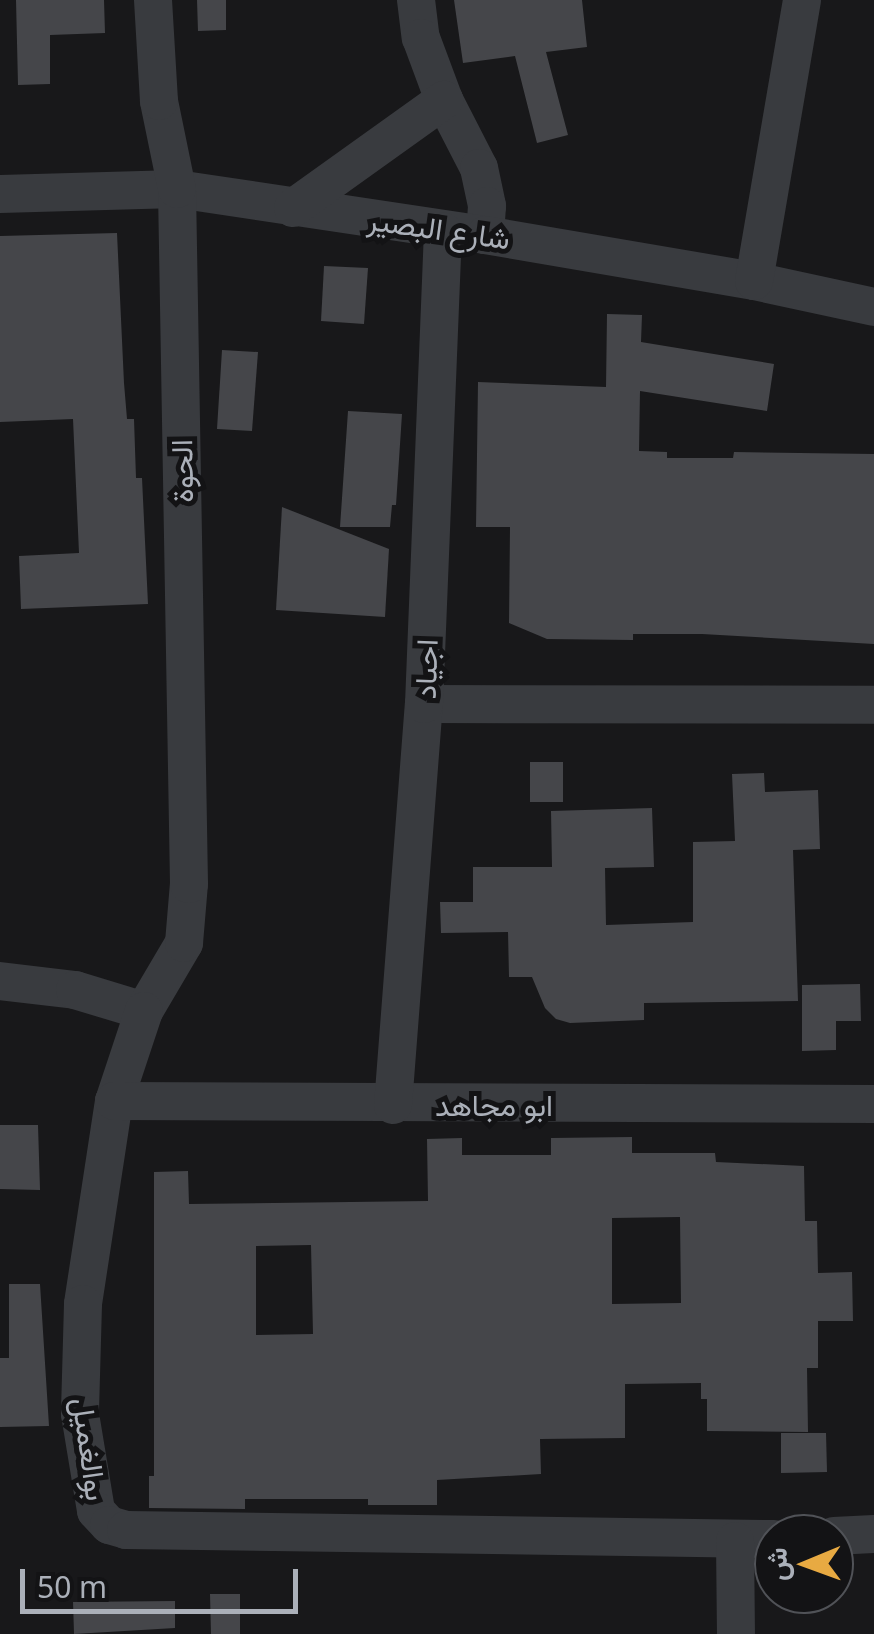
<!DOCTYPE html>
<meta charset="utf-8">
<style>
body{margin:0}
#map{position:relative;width:874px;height:1634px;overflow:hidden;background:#18181a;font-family:"Noto Sans",Vazirmatn,sans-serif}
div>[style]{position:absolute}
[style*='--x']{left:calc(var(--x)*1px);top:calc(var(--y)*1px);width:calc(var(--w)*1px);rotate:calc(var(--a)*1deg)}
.building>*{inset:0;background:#45464a}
.minor>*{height:38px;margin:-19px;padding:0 19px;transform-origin:19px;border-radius:19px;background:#393b3f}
span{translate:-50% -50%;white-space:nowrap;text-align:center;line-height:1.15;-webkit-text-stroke:10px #131315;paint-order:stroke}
.street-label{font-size:30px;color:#abb0b9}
.north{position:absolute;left:754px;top:1514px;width:100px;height:100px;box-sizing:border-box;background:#131315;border:2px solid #505257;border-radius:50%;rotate:269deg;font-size:28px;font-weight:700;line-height:40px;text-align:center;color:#abb0b9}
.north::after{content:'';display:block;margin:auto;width:35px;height:45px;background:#e8aa42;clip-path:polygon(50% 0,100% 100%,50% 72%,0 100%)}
.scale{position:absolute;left:20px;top:1569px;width:278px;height:45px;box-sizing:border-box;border:5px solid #abb0b9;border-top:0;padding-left:12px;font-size:30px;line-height:35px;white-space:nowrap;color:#abb0b9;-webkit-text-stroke:8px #131315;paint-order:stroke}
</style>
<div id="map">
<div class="building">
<div style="clip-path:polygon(16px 0,104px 0,105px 33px,50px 35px,50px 84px,18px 85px)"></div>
<div style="clip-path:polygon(197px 0,226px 0,226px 30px,198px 31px)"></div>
<div style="clip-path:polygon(454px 0,582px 0,587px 47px,546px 52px,568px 135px,537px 143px,515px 56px,463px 63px)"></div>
<div style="clip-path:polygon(117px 233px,124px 383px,127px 419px,134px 419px,136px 478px,142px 478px,148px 604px,21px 609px,19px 556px,79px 553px,73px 419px,0 422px,0 236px)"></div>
<div style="clip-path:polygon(324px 266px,368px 268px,364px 324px,321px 321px)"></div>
<div style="clip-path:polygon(607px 314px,642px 315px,641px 342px,774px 364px,767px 411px,640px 391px,639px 451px,667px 452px,667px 458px,733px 458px,734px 452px,874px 454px,874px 644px,702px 634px,633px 634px,633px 640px,547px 639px,509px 623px,510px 527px,476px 527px,478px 382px,606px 387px)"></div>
<div style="clip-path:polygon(222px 350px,258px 352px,252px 431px,217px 429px)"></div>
<div style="clip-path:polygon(348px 411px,402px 414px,396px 505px,392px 505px,390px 527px,340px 527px)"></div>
<div style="clip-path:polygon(282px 507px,389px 549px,385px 617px,276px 610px)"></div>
<div style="clip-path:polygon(530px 762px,563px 762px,563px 802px,530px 802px)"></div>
<div style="clip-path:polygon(764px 773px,765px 792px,818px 790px,820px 849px,793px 850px,798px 1001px,644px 1003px,644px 1020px,570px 1023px,556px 1019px,545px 1008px,532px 977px,509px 977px,508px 932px,441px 933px,440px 902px,473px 902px,473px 867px,552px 867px,551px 811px,652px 808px,654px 867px,605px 868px,606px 925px,693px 922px,693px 842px,735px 841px,732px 774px)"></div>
<div style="clip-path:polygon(860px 984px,861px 1021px,836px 1021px,836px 1050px,802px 1051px,802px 985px)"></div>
<div style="clip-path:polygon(0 1125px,38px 1125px,40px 1190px,0 1189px)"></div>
<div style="clip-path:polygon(evenodd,632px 1137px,632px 1153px,715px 1153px,716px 1162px,804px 1166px,805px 1221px,817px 1221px,818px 1273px,852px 1272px,853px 1321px,818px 1321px,818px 1368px,807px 1368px,808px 1432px,707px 1431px,707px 1399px,701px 1399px,701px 1383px,625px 1384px,625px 1438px,540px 1439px,541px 1474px,437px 1480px,437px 1505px,368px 1505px,368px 1499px,245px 1499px,245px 1509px,149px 1508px,149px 1476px,154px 1476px,154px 1172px,188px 1171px,189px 1204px,428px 1201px,427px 1139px,462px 1138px,462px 1155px,551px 1155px,551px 1138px,632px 1137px,680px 1217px,681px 1303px,612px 1304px,612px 1218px,680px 1217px,632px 1137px,311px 1245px,313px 1334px,256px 1335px,256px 1246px,311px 1245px)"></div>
<div style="clip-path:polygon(9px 1284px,40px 1284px,49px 1426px,0 1427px,0 1358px,9px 1358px)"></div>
<div style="clip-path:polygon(781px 1433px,826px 1433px,827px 1472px,781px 1473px)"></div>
<div style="clip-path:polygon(210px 1594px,240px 1594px,240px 1634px,211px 1634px)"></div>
<div style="clip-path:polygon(175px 1601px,175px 1628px,74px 1634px,73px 1602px)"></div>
</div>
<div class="minor">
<div style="--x:416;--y:0;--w:38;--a:83"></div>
<div style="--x:421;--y:38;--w:66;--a:69.6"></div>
<div style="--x:444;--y:100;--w:76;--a:62.8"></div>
<div style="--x:479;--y:168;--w:39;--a:78"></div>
<div style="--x:487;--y:206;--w:29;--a:94"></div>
<div style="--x:0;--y:194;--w:177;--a:-1.6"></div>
<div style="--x:177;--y:189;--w:311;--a:8.5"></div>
<div style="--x:485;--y:235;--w:273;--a:9.7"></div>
<div style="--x:754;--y:281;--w:123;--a:12.2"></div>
<div style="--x:293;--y:208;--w:186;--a:-35.6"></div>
<div style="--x:754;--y:281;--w:285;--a:-80.3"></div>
<div style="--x:424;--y:704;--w:450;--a:0.1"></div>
<div style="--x:0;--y:981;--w:76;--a:6.8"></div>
<div style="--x:75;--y:990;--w:72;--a:16.9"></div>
<div style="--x:144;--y:1011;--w:79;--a:-59.5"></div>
<div style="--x:184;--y:943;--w:59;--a:-85.2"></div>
<div style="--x:189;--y:884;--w:695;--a:-90.99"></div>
<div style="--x:177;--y:189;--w:90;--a:-101.6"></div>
<div style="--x:159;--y:101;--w:101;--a:-93.4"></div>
<div style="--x:144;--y:1011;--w:95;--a:108.4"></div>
<div style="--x:114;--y:1101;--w:205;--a:98.7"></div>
<div style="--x:83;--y:1304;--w:110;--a:91.6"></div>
<div style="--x:80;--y:1414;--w:98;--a:80.6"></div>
<div style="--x:96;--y:1511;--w:19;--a:47"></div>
<div style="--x:109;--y:1525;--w:18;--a:16"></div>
<div style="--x:126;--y:1530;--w:648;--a:0.8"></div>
<div style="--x:114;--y:1101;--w:760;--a:0.23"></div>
<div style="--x:393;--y:1105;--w:402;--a:-85.6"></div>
<div style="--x:424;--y:704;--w:473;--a:-87.7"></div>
<div style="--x:834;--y:1536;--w:40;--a:-2.9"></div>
<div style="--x:735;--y:1541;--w:93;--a:89.4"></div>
</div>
<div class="street-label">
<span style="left:439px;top:229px;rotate:8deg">شارع البصير</span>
<span style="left:182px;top:471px;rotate:-91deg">الحوة</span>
<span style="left:426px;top:669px;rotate:-88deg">اجياد</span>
<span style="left:494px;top:1105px">ابو مجاهد</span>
<span style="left:90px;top:1449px;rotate:82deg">بوالغميل</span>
</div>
<div class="north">ش</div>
<div class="scale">50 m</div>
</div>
